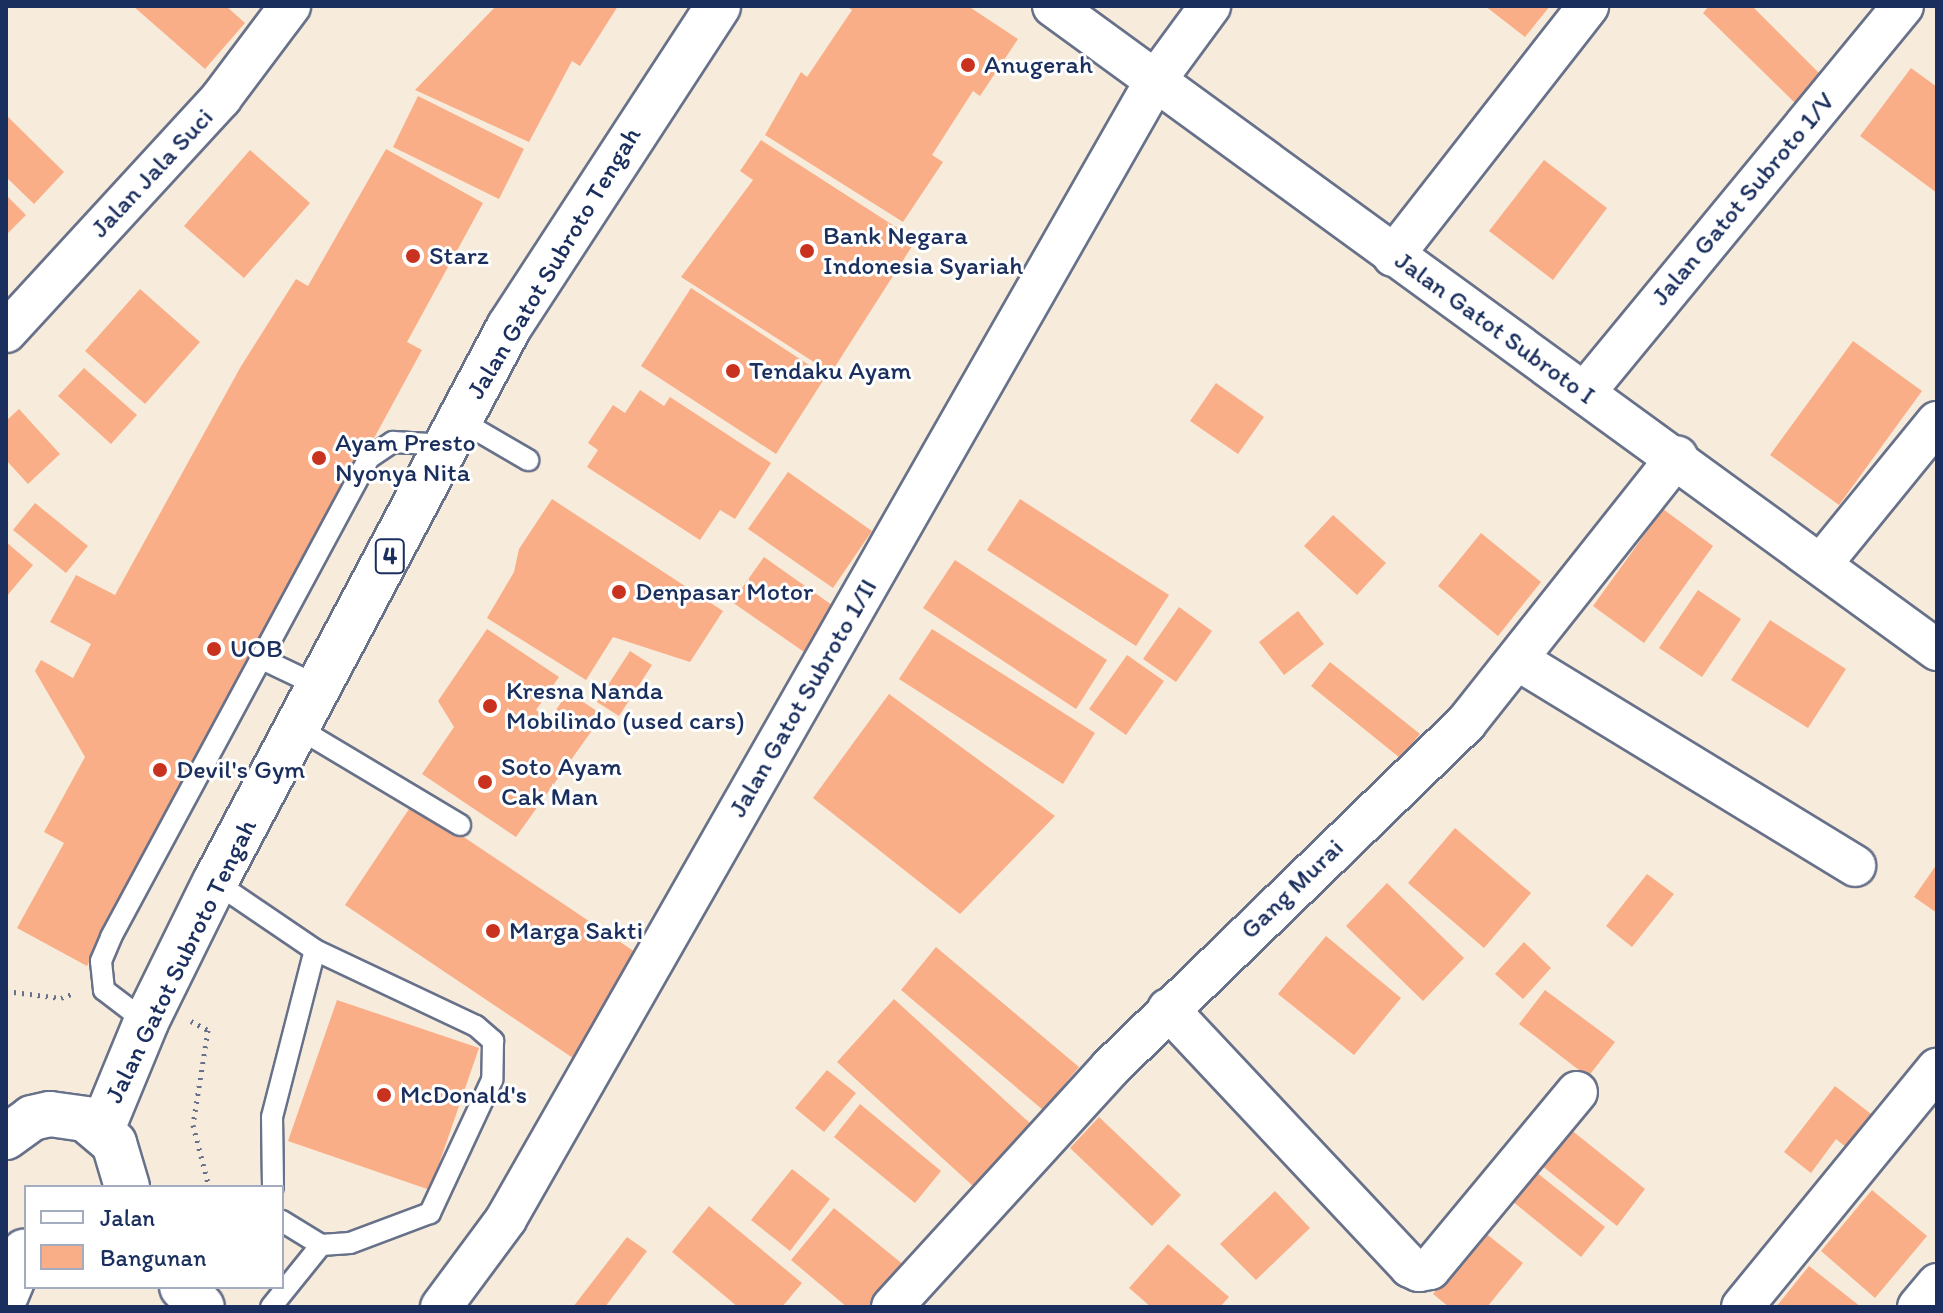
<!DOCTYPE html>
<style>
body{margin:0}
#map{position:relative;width:1943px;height:1313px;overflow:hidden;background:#f7ecdb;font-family:Itim,sans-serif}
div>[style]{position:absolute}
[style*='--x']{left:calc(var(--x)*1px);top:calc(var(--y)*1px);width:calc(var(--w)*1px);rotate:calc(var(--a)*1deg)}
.building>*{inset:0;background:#faae88}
.path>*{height:5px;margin-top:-2.5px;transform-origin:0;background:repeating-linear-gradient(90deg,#68718a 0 2px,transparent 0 8px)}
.roads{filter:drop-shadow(2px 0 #68718a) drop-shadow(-2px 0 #68718a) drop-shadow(0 2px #68718a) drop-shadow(0 -2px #68718a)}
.service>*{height:20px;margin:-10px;padding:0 10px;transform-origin:10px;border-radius:10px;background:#fff}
.minor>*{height:40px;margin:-20px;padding:0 20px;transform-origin:20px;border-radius:20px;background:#fff}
.secondary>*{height:44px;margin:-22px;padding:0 22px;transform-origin:22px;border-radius:22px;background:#fff}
.trunk>*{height:44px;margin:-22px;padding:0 22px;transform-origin:22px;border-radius:22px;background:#fff}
.dots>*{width:22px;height:22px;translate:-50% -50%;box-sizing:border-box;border:4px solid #fff;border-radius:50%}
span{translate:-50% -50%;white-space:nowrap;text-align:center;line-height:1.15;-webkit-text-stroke:6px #fff;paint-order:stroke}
.shield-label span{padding:2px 6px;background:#fff;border:2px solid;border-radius:6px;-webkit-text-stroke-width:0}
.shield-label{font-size:24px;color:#1b2f5e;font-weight:700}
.poi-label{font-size:26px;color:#1b2f5e}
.left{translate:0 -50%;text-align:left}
.street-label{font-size:26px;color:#1b2f5e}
.frame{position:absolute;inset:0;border:8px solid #1b2f5e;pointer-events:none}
.legend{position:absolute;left:24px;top:1185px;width:260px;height:104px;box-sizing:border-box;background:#fff;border:2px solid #a4acbf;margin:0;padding:10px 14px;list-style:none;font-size:24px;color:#1b2f5e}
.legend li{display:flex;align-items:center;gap:16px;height:40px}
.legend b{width:40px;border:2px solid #a4acbf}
</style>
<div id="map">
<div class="building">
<div style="clip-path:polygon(133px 6px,226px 6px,245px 23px,205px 69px)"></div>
<div style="clip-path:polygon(496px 6px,618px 6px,580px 66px,572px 61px,529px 142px,415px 90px)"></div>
<div style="clip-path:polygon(846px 6px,968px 6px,1018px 39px,980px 96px,973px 91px,932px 155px,943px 162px,903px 222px,765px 135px,801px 72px,807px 77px,852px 10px)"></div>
<div style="clip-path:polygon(1485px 6px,1550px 6px,1525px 37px)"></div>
<div style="clip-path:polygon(1709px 6px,1752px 6px,1822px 76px,1795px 103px,1703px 13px)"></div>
<div style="clip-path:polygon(1911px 68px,1937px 87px,1937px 193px,1860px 136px)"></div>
<div style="clip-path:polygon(418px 96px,524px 149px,499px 199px,393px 147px)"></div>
<div style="clip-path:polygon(6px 115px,64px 172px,34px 204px,6px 177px)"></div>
<div style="clip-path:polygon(761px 140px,916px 240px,831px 373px,681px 277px,753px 180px,740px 171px)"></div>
<div style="clip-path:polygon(386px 149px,483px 203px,407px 342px,422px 350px,87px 966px,17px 928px,64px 843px,44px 832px,85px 757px,35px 671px,41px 660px,73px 678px,91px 644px,50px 622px,76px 575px,115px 595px,240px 368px,296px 279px,308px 286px)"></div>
<div style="clip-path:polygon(250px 150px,310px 203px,244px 278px,184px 226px)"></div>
<div style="clip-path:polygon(1544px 160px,1607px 208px,1553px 280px,1489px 231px)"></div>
<div style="clip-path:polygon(6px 195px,26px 215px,6px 235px)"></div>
<div style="clip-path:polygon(691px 288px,826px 376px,776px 454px,641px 366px)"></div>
<div style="clip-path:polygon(140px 289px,200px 342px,145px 404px,85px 351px)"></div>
<div style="clip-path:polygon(1853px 341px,1922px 391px,1839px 505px,1770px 455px)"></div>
<div style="clip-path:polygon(84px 368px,137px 415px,111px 444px,58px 396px)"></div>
<div style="clip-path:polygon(1216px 383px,1264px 417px,1238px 454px,1190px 421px)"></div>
<div style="clip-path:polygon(640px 390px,664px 406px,670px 397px,771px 463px,735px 519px,720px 510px,700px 540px,587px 467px,598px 450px,588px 443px,613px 405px,625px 413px)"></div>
<div style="clip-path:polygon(19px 409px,60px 454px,28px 484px,6px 460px,6px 421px)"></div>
<div style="clip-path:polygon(788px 472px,872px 531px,833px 588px,748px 529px)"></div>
<div style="clip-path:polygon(552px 499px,723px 611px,690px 662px,613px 637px,586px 680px,487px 618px,514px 572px,519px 549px)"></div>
<div style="clip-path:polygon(1020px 499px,1169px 595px,1136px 646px,987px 550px)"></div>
<div style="clip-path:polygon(35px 503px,88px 546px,66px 573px,13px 530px)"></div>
<div style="clip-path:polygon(1663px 509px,1713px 546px,1644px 643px,1593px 606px)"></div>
<div style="clip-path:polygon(1333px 515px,1386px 563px,1357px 595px,1304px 546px)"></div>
<div style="clip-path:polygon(1481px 533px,1541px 582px,1498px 636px,1438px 586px)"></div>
<div style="clip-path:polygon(6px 542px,33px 565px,6px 597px)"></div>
<div style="clip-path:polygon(764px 557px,839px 610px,807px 654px,732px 602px)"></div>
<div style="clip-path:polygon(955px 560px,1107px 660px,1076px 709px,923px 608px)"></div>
<div style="clip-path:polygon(1698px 590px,1741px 619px,1702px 677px,1659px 648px)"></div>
<div style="clip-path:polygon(1179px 607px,1212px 631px,1176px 682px,1143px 659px)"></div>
<div style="clip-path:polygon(1298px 611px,1324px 644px,1284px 675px,1259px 642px)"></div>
<div style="clip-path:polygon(1770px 620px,1846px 669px,1808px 728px,1731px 680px)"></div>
<div style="clip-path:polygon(487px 629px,559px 677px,536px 710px,550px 719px,568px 692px,603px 715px,516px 837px,422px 774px,454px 727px,438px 701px)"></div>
<div style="clip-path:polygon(932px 629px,1095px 733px,1063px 784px,899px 679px)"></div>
<div style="clip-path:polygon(630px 651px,652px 665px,619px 716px,597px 702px)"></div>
<div style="clip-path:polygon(1127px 655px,1164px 681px,1126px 735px,1089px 709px)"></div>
<div style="clip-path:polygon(1330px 662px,1420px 734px,1400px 758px,1311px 686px)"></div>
<div style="clip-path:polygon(889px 694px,1055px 816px,960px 914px,813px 798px)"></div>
<div style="clip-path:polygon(413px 803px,641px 956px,573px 1058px,345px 905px)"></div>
<div style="clip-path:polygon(1455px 828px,1531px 893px,1484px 948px,1408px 883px)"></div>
<div style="clip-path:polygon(1937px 864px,1937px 913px,1914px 897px)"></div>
<div style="clip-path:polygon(1647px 874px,1674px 894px,1632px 947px,1606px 926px)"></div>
<div style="clip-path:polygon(1387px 883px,1464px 958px,1423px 1001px,1346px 926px)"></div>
<div style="clip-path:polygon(1326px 936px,1401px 998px,1354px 1055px,1278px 994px)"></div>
<div style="clip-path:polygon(1524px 942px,1551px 968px,1523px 999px,1495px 974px)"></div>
<div style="clip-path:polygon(936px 947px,1079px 1067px,1043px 1110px,901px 990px)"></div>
<div style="clip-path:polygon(1545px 990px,1615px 1042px,1588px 1077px,1519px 1024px)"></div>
<div style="clip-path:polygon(894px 999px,1032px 1125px,974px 1187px,837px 1062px)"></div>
<div style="clip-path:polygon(337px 1000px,479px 1048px,430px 1190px,288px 1141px)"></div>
<div style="clip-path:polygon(827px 1070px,856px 1093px,824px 1132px,795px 1108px)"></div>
<div style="clip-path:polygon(1835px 1086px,1884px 1124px,1858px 1157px,1836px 1139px,1811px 1173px,1784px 1152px)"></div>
<div style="clip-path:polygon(860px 1104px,941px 1171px,915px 1203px,834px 1137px)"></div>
<div style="clip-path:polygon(1099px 1117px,1181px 1195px,1152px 1226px,1070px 1148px)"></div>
<div style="clip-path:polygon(1570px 1129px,1645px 1189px,1617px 1226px,1541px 1165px)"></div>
<div style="clip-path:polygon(792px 1169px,830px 1199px,790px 1251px,751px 1220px)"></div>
<div style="clip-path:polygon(1536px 1172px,1605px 1227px,1581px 1257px,1512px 1201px)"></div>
<div style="clip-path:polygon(1872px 1190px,1927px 1236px,1875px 1298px,1821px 1251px)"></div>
<div style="clip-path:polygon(1275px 1191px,1310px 1228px,1256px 1280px,1220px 1244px)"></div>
<div style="clip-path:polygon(709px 1206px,802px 1283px,782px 1307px,738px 1307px,672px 1252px)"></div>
<div style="clip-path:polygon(834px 1208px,905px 1266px,871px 1307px,847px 1307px,791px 1260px)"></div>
<div style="clip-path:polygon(1484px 1232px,1523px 1263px,1487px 1307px,1449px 1307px,1433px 1294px)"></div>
<div style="clip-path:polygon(627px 1237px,647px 1251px,605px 1307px,573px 1307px)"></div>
<div style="clip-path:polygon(1168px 1244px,1229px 1297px,1220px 1307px,1151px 1307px,1129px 1288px)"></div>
<div style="clip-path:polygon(1809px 1266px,1861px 1307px,1776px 1307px)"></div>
</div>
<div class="path">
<div style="--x:6;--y:991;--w:55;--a:7.3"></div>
<div style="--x:61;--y:998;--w:14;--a:-21"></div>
<div style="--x:191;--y:1021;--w:19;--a:28"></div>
<div style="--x:208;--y:1030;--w:96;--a:99"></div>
<div style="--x:193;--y:1125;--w:64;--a:75.5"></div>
</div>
<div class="roads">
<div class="service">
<div style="--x:461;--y:421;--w:78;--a:30.2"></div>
<div style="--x:262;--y:659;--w:65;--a:25.4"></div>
<div style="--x:298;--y:728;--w:189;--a:30.9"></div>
<div style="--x:215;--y:882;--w:121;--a:34.2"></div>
<div style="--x:315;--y:950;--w:178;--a:25.3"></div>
<div style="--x:476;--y:1026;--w:23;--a:41"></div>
<div style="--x:493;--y:1041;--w:39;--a:91"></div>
<div style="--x:492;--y:1080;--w:147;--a:115"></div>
<div style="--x:430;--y:1213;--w:85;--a:159.4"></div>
<div style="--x:350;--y:1243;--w:29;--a:176"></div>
<div style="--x:321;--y:1245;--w:46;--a:-148.4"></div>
<div style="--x:146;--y:1022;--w:53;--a:-142.7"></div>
<div style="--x:104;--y:990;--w:29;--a:-96"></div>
<div style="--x:101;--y:961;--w:26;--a:-67"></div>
<div style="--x:111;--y:937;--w:544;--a:-61.69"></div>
<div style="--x:369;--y:458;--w:29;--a:-34"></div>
<div style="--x:393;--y:442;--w:55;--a:3.1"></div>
<div style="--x:273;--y:1187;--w:70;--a:-90.8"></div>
<div style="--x:272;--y:1117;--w:172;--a:-75.6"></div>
<div style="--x:271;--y:1307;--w:80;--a:-51.1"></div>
</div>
<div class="minor">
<div style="--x:1053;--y:6;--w:1094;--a:36.07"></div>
<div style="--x:1393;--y:256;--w:317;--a:-52"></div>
<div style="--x:6;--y:332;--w:318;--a:-47.4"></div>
<div style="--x:221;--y:98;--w:115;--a:-53.1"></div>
<div style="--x:1585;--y:392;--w:500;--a:-50.52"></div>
<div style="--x:1822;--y:563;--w:182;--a:-50.8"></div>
<div style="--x:1518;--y:660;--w:395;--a:31.4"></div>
<div style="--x:1168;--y:1009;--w:354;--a:46.8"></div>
<div style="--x:1410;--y:1267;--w:10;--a:24"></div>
<div style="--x:1419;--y:1271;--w:11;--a:-10"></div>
<div style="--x:1430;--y:1269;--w:230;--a:-50.3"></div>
<div style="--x:441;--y:1307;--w:109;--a:-53.5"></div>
<div style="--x:506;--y:1219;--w:1310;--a:-60.3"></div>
<div style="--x:1155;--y:81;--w:93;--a:-53.7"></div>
<div style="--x:892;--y:1307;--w:323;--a:-47.6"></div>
<div style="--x:1110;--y:1068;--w:496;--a:-44.1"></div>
<div style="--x:1466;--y:723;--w:340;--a:-51.6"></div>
<div style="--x:1742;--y:1307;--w:308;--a:-50.7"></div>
<div style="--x:1918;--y:1307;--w:30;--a:-50"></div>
</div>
<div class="secondary">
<div style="--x:182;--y:1287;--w:28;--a:45"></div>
</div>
<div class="trunk">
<div style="--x:102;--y:1129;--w:116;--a:-67.6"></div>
<div style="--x:146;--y:1022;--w:156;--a:-63.8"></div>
<div style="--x:215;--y:882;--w:628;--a:-62.09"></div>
<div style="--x:509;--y:327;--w:383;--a:-56.9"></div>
<div style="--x:6;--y:1137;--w:32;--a:-36"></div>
<div style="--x:32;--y:1118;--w:18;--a:-13"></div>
<div style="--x:50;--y:1114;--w:35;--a:8"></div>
<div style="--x:85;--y:1119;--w:38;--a:40"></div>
<div style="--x:114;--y:1143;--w:46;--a:73.5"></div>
<div style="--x:6;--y:1295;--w:47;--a:-67.3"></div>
</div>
</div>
<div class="dots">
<div style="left:968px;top:65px;background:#c8321e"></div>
<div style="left:807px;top:251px;background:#c8321e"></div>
<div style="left:413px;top:256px;background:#c8321e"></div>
<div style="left:733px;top:371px;background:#c8321e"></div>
<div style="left:319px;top:458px;background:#c8321e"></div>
<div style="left:619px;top:592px;background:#c8321e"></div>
<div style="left:214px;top:649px;background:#c8321e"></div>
<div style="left:490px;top:706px;background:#c8321e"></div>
<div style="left:160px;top:770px;background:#c8321e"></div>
<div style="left:485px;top:782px;background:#c8321e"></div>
<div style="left:493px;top:931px;background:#c8321e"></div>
<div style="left:384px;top:1095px;background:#c8321e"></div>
</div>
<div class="shield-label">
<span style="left:390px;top:556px">4</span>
</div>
<div class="poi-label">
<span class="left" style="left:984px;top:65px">Anugerah</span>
<span class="left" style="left:823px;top:251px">Bank Negara<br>Indonesia Syariah</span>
<span class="left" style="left:429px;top:256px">Starz</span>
<span class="left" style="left:749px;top:371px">Tendaku Ayam</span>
<span class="left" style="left:335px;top:458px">Ayam Presto<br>Nyonya Nita</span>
<span class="left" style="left:635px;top:592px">Denpasar Motor</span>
<span class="left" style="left:230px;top:649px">UOB</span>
<span class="left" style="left:506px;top:706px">Kresna Nanda<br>Mobilindo (used cars)</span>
<span class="left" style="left:501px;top:782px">Soto Ayam<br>Cak Man</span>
<span class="left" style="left:176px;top:770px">Devil's Gym</span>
<span class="left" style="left:509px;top:931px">Marga Sakti</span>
<span class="left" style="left:400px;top:1095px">McDonald's</span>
</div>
<div class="street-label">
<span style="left:152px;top:173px;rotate:-47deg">Jalan Jala Suci</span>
<span style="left:1743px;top:199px;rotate:-50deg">Jalan Gatot Subroto 1/V</span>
<span style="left:554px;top:263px;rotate:-59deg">Jalan Gatot Subroto Tengah</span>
<span style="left:1495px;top:328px;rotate:36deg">Jalan Gatot Subroto I</span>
<span style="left:803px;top:698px;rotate:-60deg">Jalan Gatot Subroto 1/II</span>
<span style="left:1292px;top:889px;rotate:-44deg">Gang Murai</span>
<span style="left:181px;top:961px;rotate:-64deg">Jalan Gatot Subroto Tengah</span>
</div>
<div class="frame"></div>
<ul class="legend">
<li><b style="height:10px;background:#fff"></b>Jalan</li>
<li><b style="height:22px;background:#faae88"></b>Bangunan</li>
</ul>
</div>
